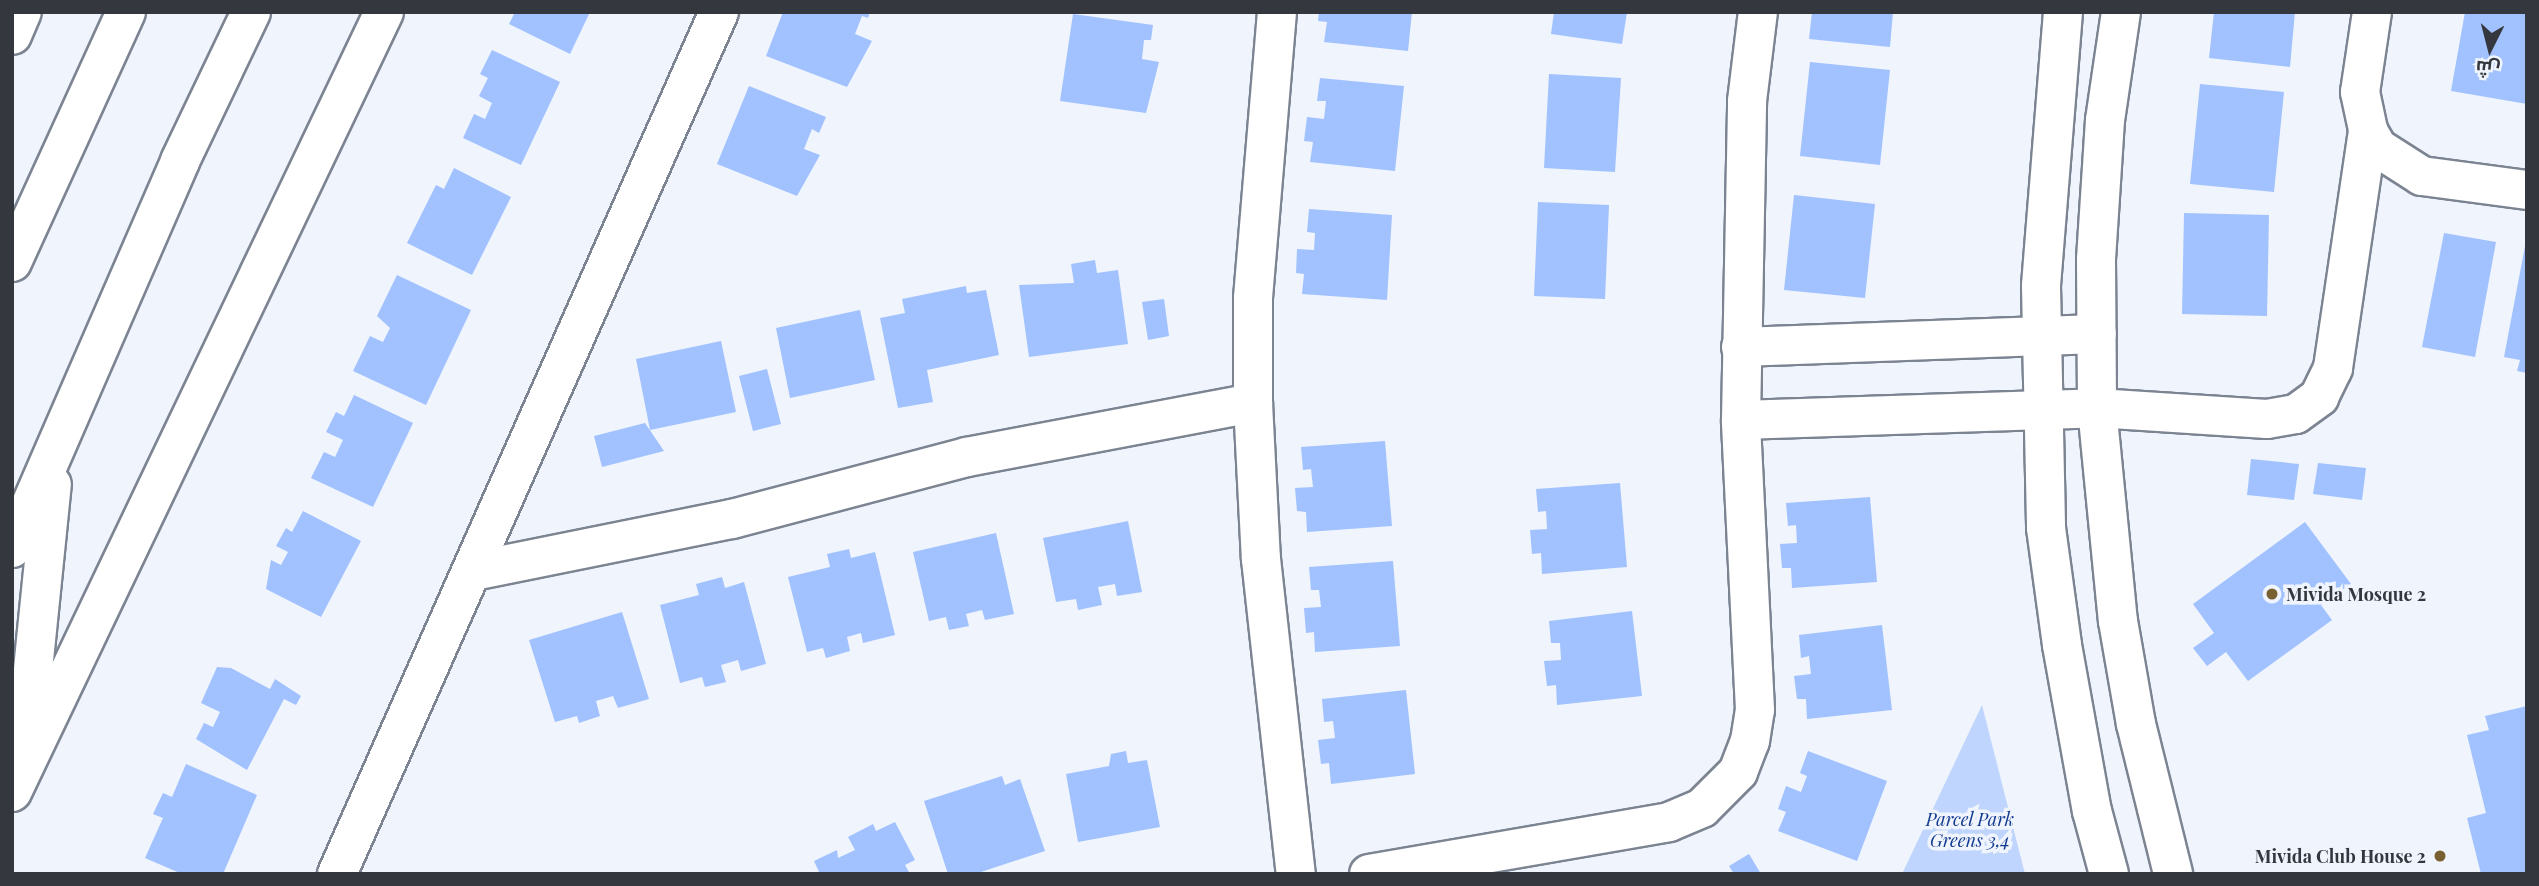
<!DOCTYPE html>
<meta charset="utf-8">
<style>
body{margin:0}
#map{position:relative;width:2539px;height:886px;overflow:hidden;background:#eff4fd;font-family:"Playfair Display",Cairo,serif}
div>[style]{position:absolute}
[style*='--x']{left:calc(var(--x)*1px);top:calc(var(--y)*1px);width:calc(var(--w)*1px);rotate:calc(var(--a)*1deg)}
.green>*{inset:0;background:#bfd5fd}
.building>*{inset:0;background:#a1c2ff}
.roads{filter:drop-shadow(2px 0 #7c8492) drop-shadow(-2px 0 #7c8492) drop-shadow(0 2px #7c8492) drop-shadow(0 -2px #7c8492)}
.minor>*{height:38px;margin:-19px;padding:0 19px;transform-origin:19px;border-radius:19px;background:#fff}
.major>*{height:38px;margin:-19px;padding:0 19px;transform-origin:19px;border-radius:19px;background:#fff}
.dots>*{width:19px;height:19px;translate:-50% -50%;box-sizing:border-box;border:4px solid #eff4fd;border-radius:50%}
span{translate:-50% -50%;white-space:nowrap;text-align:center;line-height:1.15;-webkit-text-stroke:7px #eff4fd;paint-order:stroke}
.poi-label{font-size:18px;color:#34373d;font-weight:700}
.left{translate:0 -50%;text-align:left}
.right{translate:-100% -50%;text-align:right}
.park-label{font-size:18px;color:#133b90;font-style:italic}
.frame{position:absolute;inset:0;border:14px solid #34373d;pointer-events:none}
.north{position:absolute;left:2455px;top:14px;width:70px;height:70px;-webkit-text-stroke:5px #eff4fd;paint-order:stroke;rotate:186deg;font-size:19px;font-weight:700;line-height:28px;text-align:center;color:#34373d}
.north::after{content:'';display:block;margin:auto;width:24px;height:32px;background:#34373d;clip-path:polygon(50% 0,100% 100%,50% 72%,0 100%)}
</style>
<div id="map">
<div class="green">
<div style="clip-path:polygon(1982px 705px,2025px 874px,1902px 874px)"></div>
</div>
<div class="building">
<div style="clip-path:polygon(515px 12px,590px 12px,570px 54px,509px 24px)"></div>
<div style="clip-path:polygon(783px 12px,870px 12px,868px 18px,862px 16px,855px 34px,872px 41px,847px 87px,766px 56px)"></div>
<div style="clip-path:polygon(1319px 12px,1412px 12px,1408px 51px,1324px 42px,1327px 22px,1318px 21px)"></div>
<div style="clip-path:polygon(1554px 12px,1627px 12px,1622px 44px,1551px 34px)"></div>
<div style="clip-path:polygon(1812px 12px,1893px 12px,1890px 47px,1809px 39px)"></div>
<div style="clip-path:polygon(2214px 12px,2295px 12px,2290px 67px,2209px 58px)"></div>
<div style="clip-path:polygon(2465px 12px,2527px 12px,2527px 104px,2451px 91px)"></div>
<div style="clip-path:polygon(1073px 14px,1153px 25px,1151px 40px,1144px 40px,1142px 59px,1159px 62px,1146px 113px,1060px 101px)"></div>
<div style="clip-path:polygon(492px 50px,560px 82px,521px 165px,463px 138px,474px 114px,485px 119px,492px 103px,479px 96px,488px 78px,480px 74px)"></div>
<div style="clip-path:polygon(1810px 62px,1890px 70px,1880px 165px,1800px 156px)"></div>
<div style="clip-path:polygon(1549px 74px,1621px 78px,1615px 172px,1544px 168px)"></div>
<div style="clip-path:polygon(1320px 78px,1404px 86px,1395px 171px,1310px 162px,1313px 142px,1304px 141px,1307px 117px,1324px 119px,1326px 101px,1317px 101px)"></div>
<div style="clip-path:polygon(2200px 84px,2284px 92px,2274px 192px,2190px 184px)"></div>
<div style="clip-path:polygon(749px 86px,826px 117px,819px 133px,812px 129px,804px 149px,820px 155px,797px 196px,717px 164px)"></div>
<div style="clip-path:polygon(454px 168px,511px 197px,472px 275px,407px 243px,436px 185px,444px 189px)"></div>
<div style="clip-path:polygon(1794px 195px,1875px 204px,1865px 298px,1784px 290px)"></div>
<div style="clip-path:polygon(1538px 202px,1609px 205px,1605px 299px,1534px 296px)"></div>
<div style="clip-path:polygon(1309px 209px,1392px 215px,1387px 300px,1302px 294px,1304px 274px,1296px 273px,1297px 249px,1314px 250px,1315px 233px,1307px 232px)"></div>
<div style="clip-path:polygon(2184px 213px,2269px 215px,2267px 316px,2182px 314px)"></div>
<div style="clip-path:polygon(2444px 233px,2496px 242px,2475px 357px,2422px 347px)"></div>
<div style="clip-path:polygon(2525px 246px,2527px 246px,2527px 373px,2517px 371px,2520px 360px,2504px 357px)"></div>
<div style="clip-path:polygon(1095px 260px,1097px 273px,1118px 270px,1128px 344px,1029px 357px,1019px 285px,1074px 283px,1071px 264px)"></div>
<div style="clip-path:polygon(397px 275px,471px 310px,426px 405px,353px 371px,370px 336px,383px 342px,390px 328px,377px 316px)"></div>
<div style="clip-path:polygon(966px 286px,967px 293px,986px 290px,999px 355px,927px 370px,933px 402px,898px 408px,880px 318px,905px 313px,902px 299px)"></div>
<div style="clip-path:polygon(1164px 299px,1169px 336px,1148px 340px,1142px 302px)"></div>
<div style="clip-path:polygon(860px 310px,875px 380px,790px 398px,776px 328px)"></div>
<div style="clip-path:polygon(721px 341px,736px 412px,650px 430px,636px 359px)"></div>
<div style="clip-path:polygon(767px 369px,781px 424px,753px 431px,739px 376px)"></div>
<div style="clip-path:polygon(354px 395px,413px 423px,373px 507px,311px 478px,324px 452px,335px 457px,343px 440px,326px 432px,336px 412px,344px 416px)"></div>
<div style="clip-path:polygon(645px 423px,664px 451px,602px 467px,594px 436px)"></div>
<div style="clip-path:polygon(1385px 441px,1392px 526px,1307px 532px,1306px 512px,1297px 511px,1295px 488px,1313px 487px,1311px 469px,1303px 470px,1301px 447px)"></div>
<div style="clip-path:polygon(2251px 459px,2299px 464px,2294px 500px,2247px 495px)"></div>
<div style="clip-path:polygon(2318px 463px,2366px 468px,2362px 500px,2313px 494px)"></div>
<div style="clip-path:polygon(1620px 483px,1627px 567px,1542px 574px,1541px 553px,1532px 554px,1530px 530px,1547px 529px,1546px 511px,1538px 512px,1536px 489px)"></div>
<div style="clip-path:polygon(1870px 497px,1877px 582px,1792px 588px,1791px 568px,1782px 568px,1780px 544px,1797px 543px,1796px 525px,1788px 526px,1786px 503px)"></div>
<div style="clip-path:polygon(303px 511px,361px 541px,321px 617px,266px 589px,271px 560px,281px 565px,288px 552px,276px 546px,286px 528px,292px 532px)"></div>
<div style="clip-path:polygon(1128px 521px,1142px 592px,1117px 596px,1115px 584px,1098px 587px,1102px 605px,1078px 610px,1076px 599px,1056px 602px,1043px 538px)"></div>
<div style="clip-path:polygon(2305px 522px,2351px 584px,2321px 605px,2332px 620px,2248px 681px,2226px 652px,2207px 666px,2193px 648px,2214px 633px,2193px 604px)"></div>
<div style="clip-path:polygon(996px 533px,1014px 614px,985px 620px,982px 610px,966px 614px,969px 626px,949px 630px,946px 617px,929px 621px,913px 552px)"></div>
<div style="clip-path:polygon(849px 549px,851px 558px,875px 552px,895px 635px,863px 643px,861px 633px,847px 637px,850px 651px,826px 658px,823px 648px,807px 652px,788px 577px,830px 567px,827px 554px)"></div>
<div style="clip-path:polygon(1393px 561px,1400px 646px,1315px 652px,1314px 632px,1306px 633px,1304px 608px,1321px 607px,1319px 590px,1311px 590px,1309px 567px)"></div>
<div style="clip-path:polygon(722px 577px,725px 588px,744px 582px,766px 664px,741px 671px,738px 660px,721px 665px,726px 682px,705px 687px,702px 677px,680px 683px,660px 605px,699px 595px,696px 584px)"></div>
<div style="clip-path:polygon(1632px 611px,1642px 696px,1557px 705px,1556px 685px,1547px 686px,1544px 661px,1561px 660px,1560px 643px,1551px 643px,1549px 621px)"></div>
<div style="clip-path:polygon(622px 612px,649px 699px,618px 708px,613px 696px,596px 701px,600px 716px,579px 723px,577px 716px,555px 722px,529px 640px)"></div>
<div style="clip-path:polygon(1882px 625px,1892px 710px,1807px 719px,1806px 699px,1797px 699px,1794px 676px,1811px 674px,1809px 656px,1801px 658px,1799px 635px)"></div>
<div style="clip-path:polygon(217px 667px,231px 668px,270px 689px,275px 679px,301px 696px,296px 705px,284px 699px,247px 770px,196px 739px,204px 723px,213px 727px,220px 712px,201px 703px)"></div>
<div style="clip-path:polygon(1406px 690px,1415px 774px,1331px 784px,1329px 763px,1321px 764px,1318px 740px,1335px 738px,1333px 721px,1324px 722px,1322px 699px)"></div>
<div style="clip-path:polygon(2527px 706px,2527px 874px,2481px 874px,2467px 818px,2486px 813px,2467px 735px,2489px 730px,2485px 716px)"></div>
<div style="clip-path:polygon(1126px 751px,1128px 763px,1147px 760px,1160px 827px,1078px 842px,1066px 774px,1109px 766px,1111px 754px)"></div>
<div style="clip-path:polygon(1808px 751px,1887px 781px,1857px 861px,1778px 831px,1786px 812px,1778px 809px,1786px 786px,1801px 792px,1807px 776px,1800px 773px)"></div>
<div style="clip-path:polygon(186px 764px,257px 795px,223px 874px,182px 874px,145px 858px,163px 818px,153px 814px,163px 793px,172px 797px)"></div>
<div style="clip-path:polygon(1002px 776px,1005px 785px,1020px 779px,1045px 851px,975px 874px,948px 874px,924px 801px)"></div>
<div style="clip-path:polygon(895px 822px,915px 860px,905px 865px,910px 874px,820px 874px,814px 861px,837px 850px,838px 858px,855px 850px,848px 837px,873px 824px,876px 831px)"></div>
<div style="clip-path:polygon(1749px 854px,1761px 874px,1734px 874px,1729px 866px)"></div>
</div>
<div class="roads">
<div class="minor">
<div style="--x:1277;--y:12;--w:287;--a:94.8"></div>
<div style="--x:1253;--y:298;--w:105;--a:90"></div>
<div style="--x:1253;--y:403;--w:156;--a:87.1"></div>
<div style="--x:1261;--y:559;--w:317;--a:83.7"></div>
<div style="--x:2063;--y:12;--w:275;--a:94.6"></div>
<div style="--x:2041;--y:286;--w:242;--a:88.8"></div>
<div style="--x:2046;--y:528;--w:118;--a:82.2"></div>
<div style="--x:2062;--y:645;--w:169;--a:79.8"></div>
<div style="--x:2092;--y:811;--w:65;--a:74.9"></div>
<div style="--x:2121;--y:12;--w:109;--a:98.4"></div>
<div style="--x:2105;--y:120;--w:140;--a:93.7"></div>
<div style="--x:2096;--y:260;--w:148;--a:89.6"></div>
<div style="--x:2097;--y:408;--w:214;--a:84.4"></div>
<div style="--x:2118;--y:621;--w:105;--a:80.1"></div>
<div style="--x:2136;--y:724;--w:154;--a:76.1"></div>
<div style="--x:2372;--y:12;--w:81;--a:98.5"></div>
<div style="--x:2360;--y:92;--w:40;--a:78"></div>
<div style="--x:2368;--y:131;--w:20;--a:60"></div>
<div style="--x:2378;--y:148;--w:52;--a:32.5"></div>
<div style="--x:2422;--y:176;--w:106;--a:7.6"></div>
<div style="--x:12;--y:35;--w:25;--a:-67"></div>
<div style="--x:1741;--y:347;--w:356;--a:-2.1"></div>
<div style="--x:1741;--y:420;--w:356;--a:-1.9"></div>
<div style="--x:2097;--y:408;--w:170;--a:3.7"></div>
<div style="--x:2267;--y:419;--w:29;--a:-10"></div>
<div style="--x:2296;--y:414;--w:29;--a:-36"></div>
<div style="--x:2319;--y:397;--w:32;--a:-64"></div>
<div style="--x:2333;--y:368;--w:240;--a:-81.6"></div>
<div style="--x:473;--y:571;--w:264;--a:-11.4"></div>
<div style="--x:732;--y:519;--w:243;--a:-14.8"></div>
<div style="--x:967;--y:457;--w:291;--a:-10.7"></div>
<div style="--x:12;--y:792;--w:864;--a:-64.5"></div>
<div style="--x:337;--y:874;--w:943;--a:-66.1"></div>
<div style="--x:1369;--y:874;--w:304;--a:-9.8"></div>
<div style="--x:1669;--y:822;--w:36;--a:-23"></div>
<div style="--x:1702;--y:808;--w:51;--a:-45"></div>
<div style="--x:1738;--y:772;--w:33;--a:-69"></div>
<div style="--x:1750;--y:741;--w:31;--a:-81"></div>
<div style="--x:1755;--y:710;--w:290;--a:-92.8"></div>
<div style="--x:1741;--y:420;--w:319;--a:-88.9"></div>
<div style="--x:1747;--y:101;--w:90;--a:-83"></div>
</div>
<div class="major">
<div style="--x:12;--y:262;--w:275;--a:-65.5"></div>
<div style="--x:12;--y:548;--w:422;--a:-66.5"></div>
<div style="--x:180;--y:161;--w:165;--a:-64.5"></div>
<div style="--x:23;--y:768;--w:285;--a:-84.2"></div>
</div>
</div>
<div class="dots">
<div style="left:2272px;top:594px;background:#786031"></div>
<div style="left:2440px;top:856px;background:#786031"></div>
</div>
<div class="poi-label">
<span class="left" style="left:2286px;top:594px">Mivida Mosque 2</span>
<span class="right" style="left:2426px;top:856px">Mivida Club House 2</span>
</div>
<div class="park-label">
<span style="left:1970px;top:830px">Parcel Park<br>Greens 3,4</span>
</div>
<div class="frame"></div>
<div class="north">ش</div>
</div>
